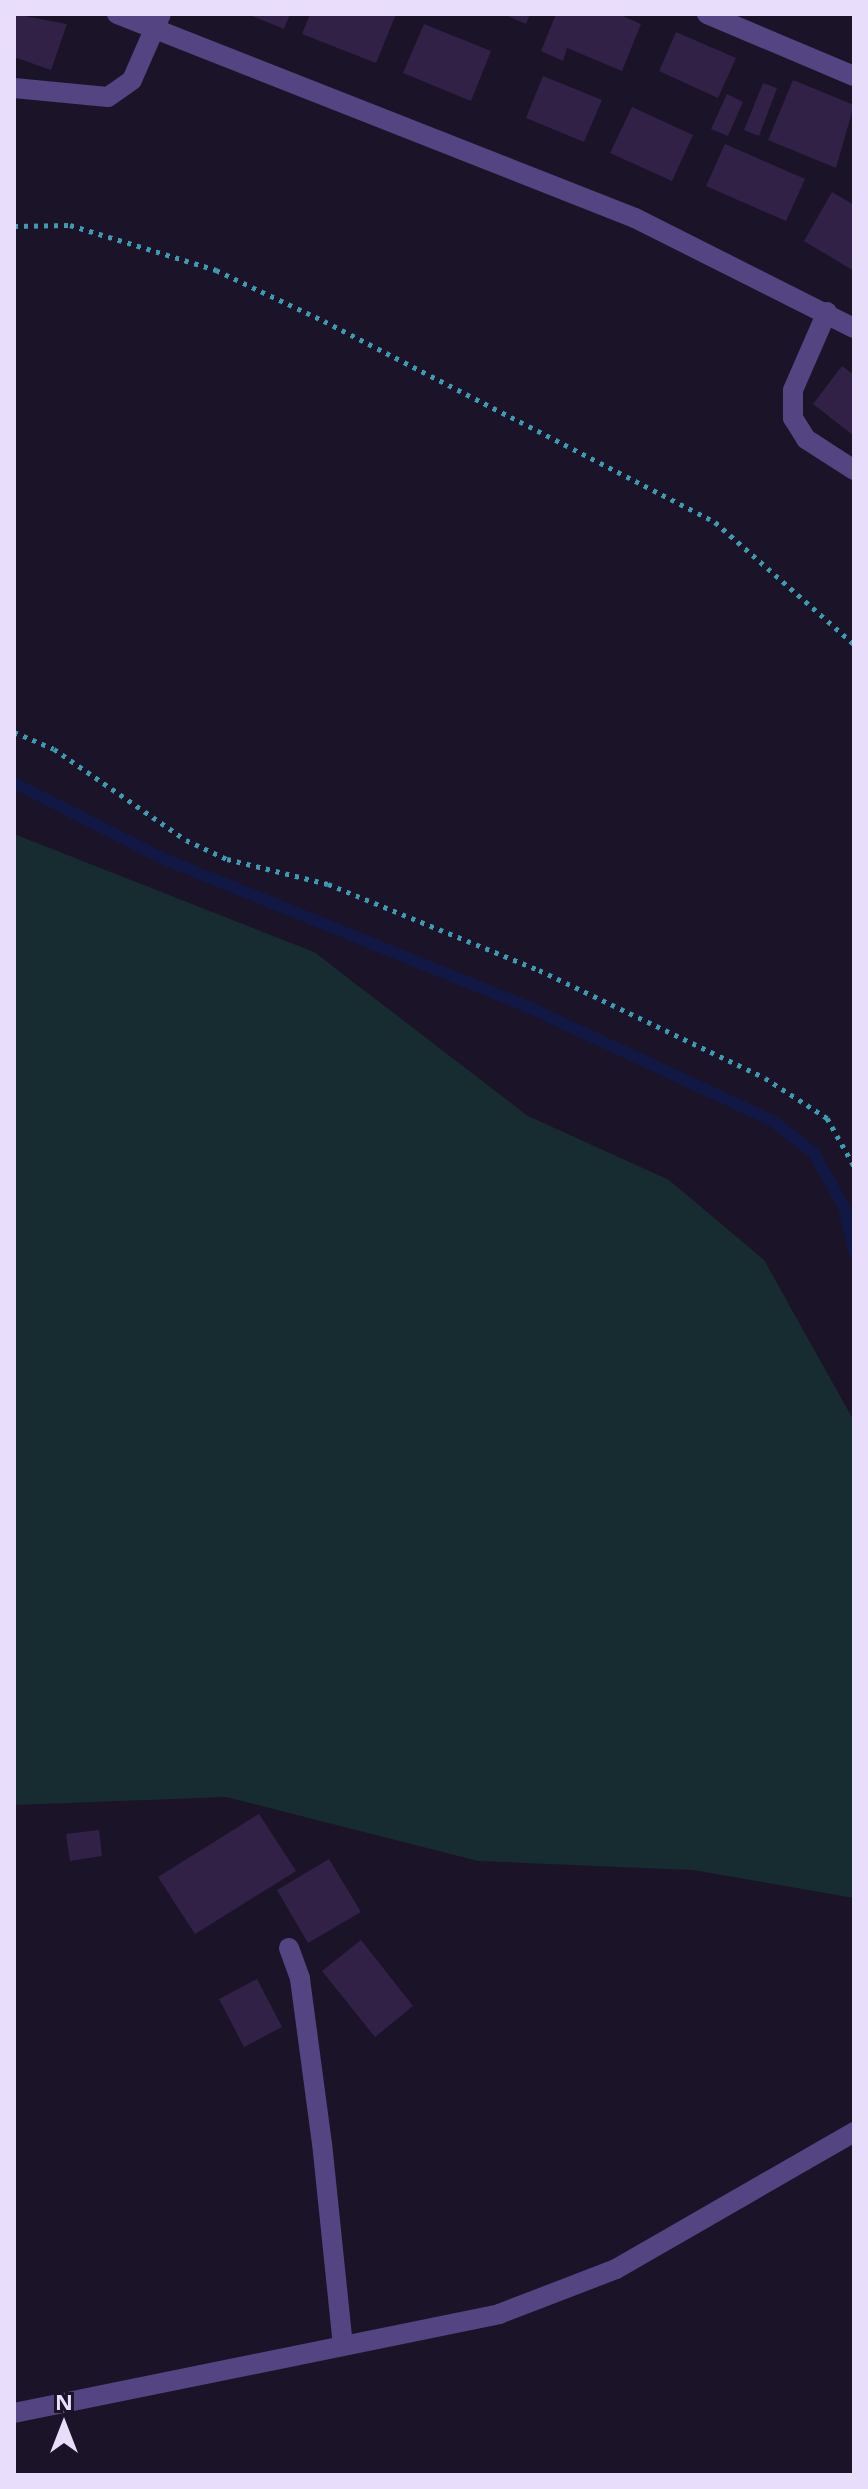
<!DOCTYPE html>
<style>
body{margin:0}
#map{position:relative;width:868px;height:2489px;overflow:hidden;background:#1b1328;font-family:"Noto Sans",sans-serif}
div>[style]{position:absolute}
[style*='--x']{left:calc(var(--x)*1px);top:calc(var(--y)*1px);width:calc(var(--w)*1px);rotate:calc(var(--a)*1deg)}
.green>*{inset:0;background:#172c31}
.stream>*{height:12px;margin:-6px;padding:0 6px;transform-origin:6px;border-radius:6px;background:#111843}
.building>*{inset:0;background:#322147}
.path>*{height:5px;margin-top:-2.5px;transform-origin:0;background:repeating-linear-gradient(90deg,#3e9baf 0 4px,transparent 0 10px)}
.minor>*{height:20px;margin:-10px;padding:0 10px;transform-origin:10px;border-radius:10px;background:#544481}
span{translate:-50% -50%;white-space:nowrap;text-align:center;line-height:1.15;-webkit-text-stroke:6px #1b1328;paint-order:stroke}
.frame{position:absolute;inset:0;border:16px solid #e8defb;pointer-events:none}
.north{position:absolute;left:24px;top:2385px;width:80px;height:80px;-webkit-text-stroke:6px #1b1328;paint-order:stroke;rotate:0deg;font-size:22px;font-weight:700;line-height:32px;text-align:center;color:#e8defb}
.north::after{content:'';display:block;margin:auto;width:28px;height:36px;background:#e8defb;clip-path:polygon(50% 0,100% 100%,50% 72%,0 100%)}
</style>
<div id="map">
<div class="green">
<div style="clip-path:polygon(14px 834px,314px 952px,528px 1116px,669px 1180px,764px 1260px,854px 1421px,854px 1898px,693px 1870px,478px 1861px,226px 1797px,14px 1805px)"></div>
</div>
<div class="stream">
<div style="--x:14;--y:783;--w:168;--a:26.9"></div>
<div style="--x:164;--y:859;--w:391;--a:22.1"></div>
<div style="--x:526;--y:1006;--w:270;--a:25"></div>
<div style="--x:771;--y:1120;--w:53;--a:37.3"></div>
<div style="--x:813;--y:1152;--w:63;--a:60.6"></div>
<div style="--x:844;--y:1207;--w:45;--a:77.2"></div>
</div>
<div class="building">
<div style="clip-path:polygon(14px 14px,67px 24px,51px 70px,14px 57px)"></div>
<div style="clip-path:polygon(247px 14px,290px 14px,284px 29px)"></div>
<div style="clip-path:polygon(310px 14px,396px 14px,376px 63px,302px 34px)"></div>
<div style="clip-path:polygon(503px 14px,530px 14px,526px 24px)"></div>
<div style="clip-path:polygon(556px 14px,618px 14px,641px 24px,622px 71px,567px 48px,563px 61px,541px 51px)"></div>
<div style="clip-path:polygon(424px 24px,491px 51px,471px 101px,403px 73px)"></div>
<div style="clip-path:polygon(676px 32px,736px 58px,718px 98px,659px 71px)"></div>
<div style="clip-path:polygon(543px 76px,602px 100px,584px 142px,526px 118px)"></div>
<div style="clip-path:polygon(793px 80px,854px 105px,836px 168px,768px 140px)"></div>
<div style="clip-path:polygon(763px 83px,777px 88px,759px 136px,744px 130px)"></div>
<div style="clip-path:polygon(727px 94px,743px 102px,728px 136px,711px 129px)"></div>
<div style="clip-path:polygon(632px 107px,693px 135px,672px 181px,610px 153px)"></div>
<div style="clip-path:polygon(725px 144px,805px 179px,786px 221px,706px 186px)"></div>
<div style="clip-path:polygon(832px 192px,854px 205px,854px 271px,804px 241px)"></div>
<div style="clip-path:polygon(842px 366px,854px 375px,854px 436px,813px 404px)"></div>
<div style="clip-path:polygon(259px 1814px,296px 1871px,195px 1934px,158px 1877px)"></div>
<div style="clip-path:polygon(99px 1830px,102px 1856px,70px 1861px,66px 1834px)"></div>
<div style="clip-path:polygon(329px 1859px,361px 1912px,308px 1943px,277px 1890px)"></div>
<div style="clip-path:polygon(361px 1940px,413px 2006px,375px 2037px,322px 1971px)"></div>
<div style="clip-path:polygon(257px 1979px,282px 2027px,244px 2047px,219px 1999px)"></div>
</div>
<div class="path">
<div style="--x:14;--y:226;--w:56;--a:-1"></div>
<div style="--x:70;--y:225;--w:153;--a:17.1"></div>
<div style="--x:216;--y:270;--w:119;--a:25.3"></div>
<div style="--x:324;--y:321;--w:440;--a:27.2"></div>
<div style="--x:715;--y:522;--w:185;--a:41.3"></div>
<div style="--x:14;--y:732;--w:43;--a:23"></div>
<div style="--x:54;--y:749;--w:160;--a:34.6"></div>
<div style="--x:186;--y:840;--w:45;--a:24.9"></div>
<div style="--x:227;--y:859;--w:104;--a:13.9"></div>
<div style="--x:328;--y:884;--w:228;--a:22.2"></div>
<div style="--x:539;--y:970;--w:250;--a:25.5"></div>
<div style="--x:765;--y:1078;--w:74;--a:32.8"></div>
<div style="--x:827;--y:1118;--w:55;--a:60.6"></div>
</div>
<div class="minor">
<div style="--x:117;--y:14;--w:557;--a:21.5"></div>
<div style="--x:635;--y:218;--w:245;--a:26.7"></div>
<div style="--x:707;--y:14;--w:160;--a:22.9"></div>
<div style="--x:14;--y:88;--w:94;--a:5.5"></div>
<div style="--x:108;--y:97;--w:29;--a:-35"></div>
<div style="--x:132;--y:80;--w:72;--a:-66.3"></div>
<div style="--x:827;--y:312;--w:85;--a:113.6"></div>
<div style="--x:793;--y:390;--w:28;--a:90"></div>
<div style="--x:793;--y:418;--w:25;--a:58"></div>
<div style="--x:806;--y:439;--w:57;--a:32.9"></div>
<div style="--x:289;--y:1948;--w:33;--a:70"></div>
<div style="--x:300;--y:1979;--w:165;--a:82.4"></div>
<div style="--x:322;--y:2143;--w:204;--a:84.1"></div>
<div style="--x:14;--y:2413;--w:495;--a:-11.5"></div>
<div style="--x:499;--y:2314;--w:125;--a:-21"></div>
<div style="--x:616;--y:2269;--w:275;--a:-29.9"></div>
</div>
<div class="frame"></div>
<div class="north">N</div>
</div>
